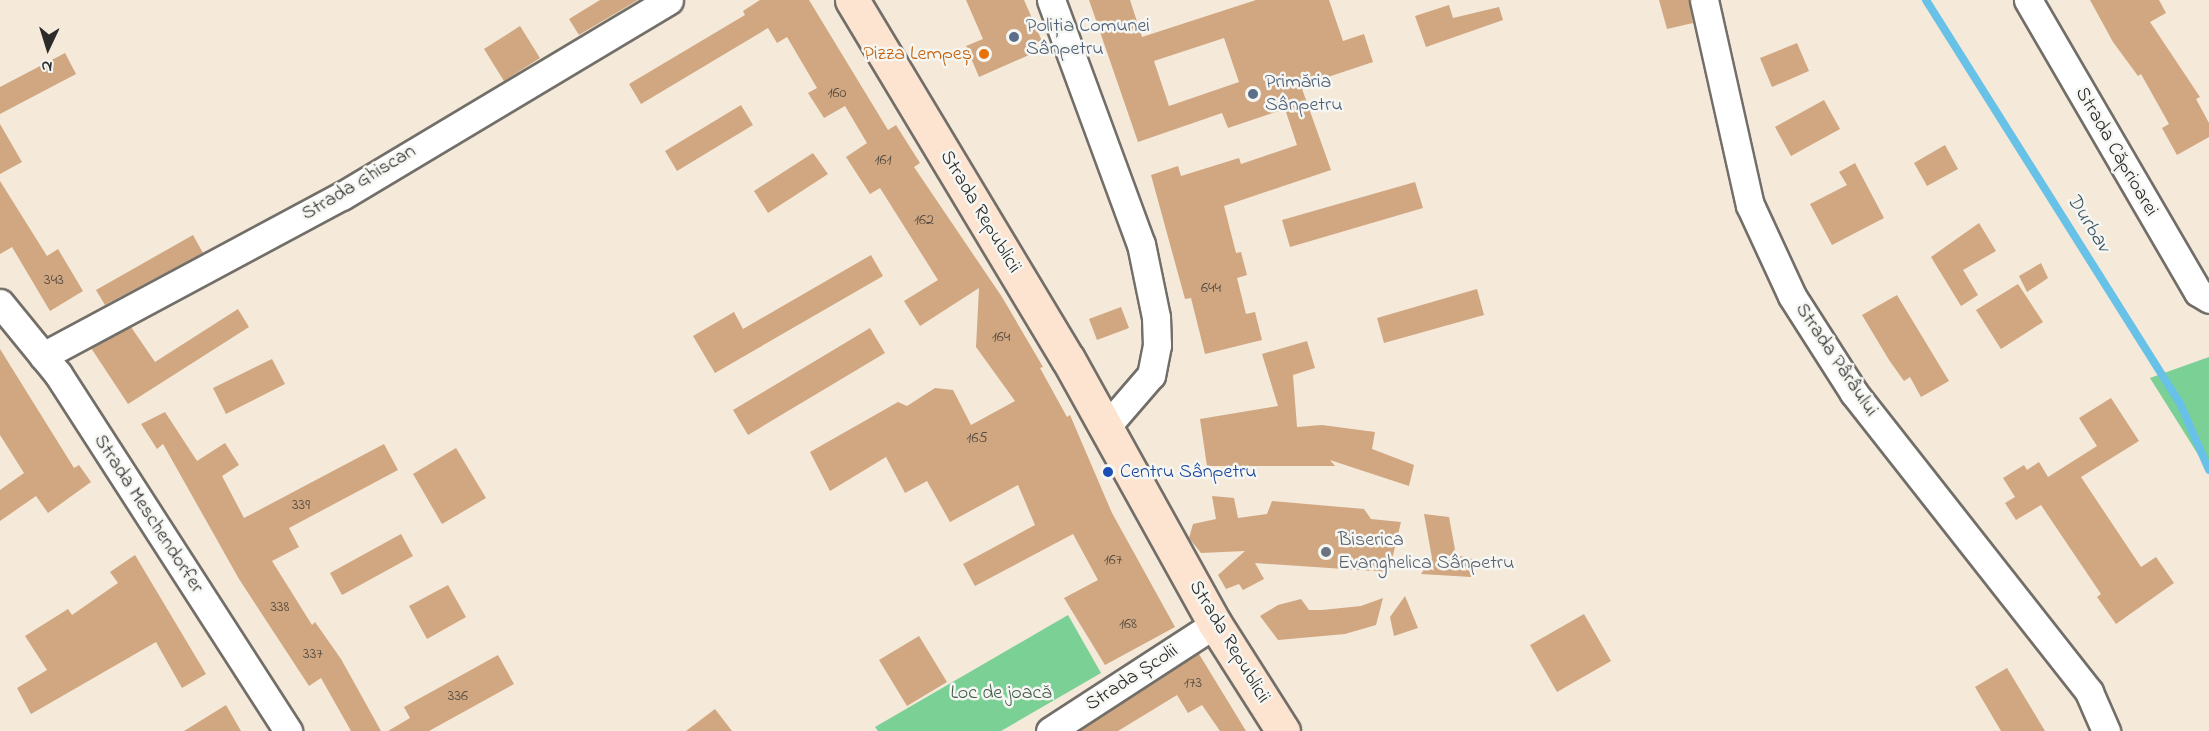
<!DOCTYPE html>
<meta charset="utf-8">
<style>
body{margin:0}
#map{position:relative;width:2209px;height:731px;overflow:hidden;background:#f5e9da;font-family:"Indie Flower",sans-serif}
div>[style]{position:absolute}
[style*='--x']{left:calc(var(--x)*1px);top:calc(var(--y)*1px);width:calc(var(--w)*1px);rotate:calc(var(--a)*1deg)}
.green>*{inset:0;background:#7ad095}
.stream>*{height:8px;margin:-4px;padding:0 4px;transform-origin:4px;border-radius:4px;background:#68c1e6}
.building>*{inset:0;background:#d0a780}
.roads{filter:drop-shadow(2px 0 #726e68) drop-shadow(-2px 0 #726e68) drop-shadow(0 2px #726e68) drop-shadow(0 -2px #726e68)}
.street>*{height:27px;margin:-13.5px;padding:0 13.5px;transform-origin:13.5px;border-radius:13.5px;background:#fff}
.secondary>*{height:33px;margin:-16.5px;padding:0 16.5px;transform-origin:16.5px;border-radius:16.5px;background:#fde4d1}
.dots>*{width:16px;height:16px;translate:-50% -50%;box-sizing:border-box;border:3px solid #f6f6f2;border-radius:50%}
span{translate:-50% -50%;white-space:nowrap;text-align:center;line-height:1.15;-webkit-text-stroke:5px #f6f6f2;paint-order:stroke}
.number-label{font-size:16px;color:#544a40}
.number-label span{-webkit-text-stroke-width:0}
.service-label{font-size:20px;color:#4e5e75}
.left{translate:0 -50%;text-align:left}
.food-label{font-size:20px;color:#c56008}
.right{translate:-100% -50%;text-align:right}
.street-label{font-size:20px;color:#2b2b2b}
.transit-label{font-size:20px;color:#164399}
.worship-label{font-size:20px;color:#5b616d}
.park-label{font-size:20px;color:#435d4b}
.water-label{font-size:21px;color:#3d5863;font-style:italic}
.north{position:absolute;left:18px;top:18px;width:60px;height:60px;-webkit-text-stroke:4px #f6f6f2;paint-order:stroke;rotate:184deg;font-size:16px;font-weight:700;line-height:24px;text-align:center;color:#2b2b2b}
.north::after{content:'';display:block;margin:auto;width:21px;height:27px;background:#2b2b2b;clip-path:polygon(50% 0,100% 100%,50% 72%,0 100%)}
</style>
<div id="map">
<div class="green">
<div style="clip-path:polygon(2209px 357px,2209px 472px,2150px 378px)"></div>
<div style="clip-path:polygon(1068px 615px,1101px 673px,1001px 731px,878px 731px,875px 727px)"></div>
</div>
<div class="stream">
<div style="--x:1926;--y:0;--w:474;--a:57.8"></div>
<div style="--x:2179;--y:401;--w:75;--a:66.5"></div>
</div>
<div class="building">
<div style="clip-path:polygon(600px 0,638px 0,579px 35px,569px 19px)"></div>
<div style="clip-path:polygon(760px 0,809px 0,888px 130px,896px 125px,920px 163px,914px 167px,1002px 297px,1043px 367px,1040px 368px,1067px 417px,1070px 415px,1112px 513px,1175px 627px,1105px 665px,1064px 598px,1098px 580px,1073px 534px,975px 586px,963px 564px,1035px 525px,1018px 485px,950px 522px,927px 481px,905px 493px,886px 457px,830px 491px,810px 452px,898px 402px,907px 406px,935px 388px,953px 390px,971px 425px,1015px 401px,976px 347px,979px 288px,920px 326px,904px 301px,938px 280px,880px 188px,870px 194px,846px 157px,867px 143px,845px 106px,824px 118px,808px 93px,817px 88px,787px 37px,777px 43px,768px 28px,641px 104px,629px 84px,745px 15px,743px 11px)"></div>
<div style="clip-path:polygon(966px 0,1024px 0,1045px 48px,979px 77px,966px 46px,983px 39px)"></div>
<div style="clip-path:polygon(evenodd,1089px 0,1130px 0,1142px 37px,1256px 0,1329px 0,1343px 41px,1364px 34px,1373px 62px,1301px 86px,1331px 170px,1224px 206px,1236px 253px,1241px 252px,1247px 275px,1237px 278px,1246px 314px,1255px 312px,1262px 340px,1205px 354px,1191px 298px,1185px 299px,1151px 175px,1178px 166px,1181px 176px,1239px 158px,1241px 164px,1297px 145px,1285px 109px,1228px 128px,1222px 113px,1138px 142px,1089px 0,1224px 38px,1239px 82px,1169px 106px,1154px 61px,1224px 38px)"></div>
<div style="clip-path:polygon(1659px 0,1689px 0,1693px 23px,1667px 29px)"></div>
<div style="clip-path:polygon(2090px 0,2159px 0,2166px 13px,2150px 22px,2200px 97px,2196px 99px,2209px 123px,2209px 137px,2177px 155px,2162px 128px,2169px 124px,2141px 74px,2138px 76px,2113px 42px)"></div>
<div style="clip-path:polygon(1449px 5px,1453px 18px,1499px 7px,1503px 20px,1426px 47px,1415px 16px)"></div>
<div style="clip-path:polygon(520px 26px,540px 58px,504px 81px,484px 49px)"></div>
<div style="clip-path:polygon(1797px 43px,1809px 71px,1772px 87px,1760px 58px)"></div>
<div style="clip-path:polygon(65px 53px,76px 74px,0 114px,0 87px)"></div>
<div style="clip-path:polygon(1824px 100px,1840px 129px,1791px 156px,1775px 127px)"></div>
<div style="clip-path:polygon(741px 105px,753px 125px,677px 171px,665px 151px)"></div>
<div style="clip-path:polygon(0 124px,22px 162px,0 174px)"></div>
<div style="clip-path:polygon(1945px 145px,1958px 169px,1927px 186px,1914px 163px)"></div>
<div style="clip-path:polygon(813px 153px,828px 174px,768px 213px,754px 191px)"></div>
<div style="clip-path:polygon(1855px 163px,1884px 218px,1832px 245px,1810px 204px,1847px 185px,1839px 172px)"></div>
<div style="clip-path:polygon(0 181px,47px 256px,58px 249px,83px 291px,50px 311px,12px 247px,0 254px)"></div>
<div style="clip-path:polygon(1415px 182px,1423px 208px,1290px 247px,1282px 220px)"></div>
<div style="clip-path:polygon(1979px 223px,1996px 251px,1963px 270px,1978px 295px,1961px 306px,1931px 257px)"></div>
<div style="clip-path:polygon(193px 235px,203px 253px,105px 305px,96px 290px)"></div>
<div style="clip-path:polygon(871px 255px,883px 276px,715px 373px,693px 336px,734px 312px,743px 329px)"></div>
<div style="clip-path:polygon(2041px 263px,2048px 278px,2027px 292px,2019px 276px)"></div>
<div style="clip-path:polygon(2018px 284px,2043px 322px,2001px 349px,1976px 310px)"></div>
<div style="clip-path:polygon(1477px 289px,1484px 315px,1384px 343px,1377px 318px)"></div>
<div style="clip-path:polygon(1897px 295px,1949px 381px,1921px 397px,1910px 377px,1904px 381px,1889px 360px,1862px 315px)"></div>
<div style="clip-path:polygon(1121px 307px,1129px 328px,1097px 340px,1089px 319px)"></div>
<div style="clip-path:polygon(238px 309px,249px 327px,128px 404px,91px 348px,131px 327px,155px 362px)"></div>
<div style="clip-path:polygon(870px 328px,885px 353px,748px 435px,733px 410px)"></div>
<div style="clip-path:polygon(1307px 341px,1315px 368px,1293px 375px,1297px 427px,1322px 425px,1375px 432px,1372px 449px,1414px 465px,1409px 486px,1330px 460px,1335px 466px,1207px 466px,1200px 419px,1278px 406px,1262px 354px)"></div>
<div style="clip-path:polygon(0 349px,74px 468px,79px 465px,91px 482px,48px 513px,36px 496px,0 521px,0 490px,24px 473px,0 435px)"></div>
<div style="clip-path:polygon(272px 359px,285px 384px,226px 414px,213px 388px)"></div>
<div style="clip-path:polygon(2111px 398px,2139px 441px,2081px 477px,2141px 567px,2156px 557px,2174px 583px,2116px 624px,2097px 597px,2101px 594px,2041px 505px,2016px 520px,2005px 503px,2015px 497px,2003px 478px,2024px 465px,2027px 470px,2039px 462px,2048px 477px,2097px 446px,2079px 418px)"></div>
<div style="clip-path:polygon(165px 412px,197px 461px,225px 443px,239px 465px,222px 476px,244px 518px,384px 444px,398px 470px,289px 528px,299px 547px,272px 561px,312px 625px,315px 622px,341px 659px,381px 731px,351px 731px,321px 678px,309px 686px,239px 579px,163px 444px,157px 449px,141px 424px)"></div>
<div style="clip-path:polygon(456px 448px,486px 498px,442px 524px,413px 474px)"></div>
<div style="clip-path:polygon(1212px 496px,1234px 498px,1238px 518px,1267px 514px,1272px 501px,1364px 509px,1371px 519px,1401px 522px,1389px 572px,1255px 563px,1264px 579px,1243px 590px,1239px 584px,1226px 589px,1218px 575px,1245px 551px,1201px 553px,1189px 538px,1193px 524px,1216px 519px)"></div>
<div style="clip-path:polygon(1424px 514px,1449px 517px,1456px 555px,1476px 560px,1471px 577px,1421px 574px,1432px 558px)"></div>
<div style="clip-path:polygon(401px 534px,413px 556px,342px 595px,330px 573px)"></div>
<div style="clip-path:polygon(135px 555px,206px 674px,182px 688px,156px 642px,31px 714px,17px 688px,47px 670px,25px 636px,68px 609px,72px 615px,118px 583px,110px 572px)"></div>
<div style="clip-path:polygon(448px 585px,466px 617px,427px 639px,409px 606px)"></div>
<div style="clip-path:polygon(1405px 596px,1418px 628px,1394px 636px,1390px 617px)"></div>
<div style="clip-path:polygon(1383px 598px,1376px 625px,1345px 634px,1278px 640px,1260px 616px,1278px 605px,1301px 599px,1309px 610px,1322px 610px,1361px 606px)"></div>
<div style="clip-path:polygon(1584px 614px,1611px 661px,1557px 692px,1530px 645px)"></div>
<div style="clip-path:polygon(919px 636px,947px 682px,907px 706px,879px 660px)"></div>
<div style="clip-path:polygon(1199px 654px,1246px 731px,1220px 731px,1202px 705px,1188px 713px,1177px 695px,1118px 731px,1079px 731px)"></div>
<div style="clip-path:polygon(498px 655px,514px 684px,429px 731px,388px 731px,410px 718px,404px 707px)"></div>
<div style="clip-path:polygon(2007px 668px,2045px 731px,2001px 731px,1975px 687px)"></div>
<div style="clip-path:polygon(226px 705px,241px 731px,184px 731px)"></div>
<div style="clip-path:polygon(715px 709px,732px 731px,686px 731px)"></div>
</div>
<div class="roads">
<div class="street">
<div style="--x:1051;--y:0;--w:260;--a:69.8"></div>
<div style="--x:1141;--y:244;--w:75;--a:78.4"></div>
<div style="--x:1156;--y:317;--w:28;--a:88"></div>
<div style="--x:1157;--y:345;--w:31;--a:101"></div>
<div style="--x:1151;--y:375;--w:67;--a:130.8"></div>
<div style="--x:1704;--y:0;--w:210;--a:77.4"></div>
<div style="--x:1750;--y:205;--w:100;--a:65.2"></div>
<div style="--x:1792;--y:296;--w:115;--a:57.4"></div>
<div style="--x:1854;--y:393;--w:380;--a:51.8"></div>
<div style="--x:2089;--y:692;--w:43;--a:66.4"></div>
<div style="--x:2028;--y:0;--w:338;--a:59.8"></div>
<div style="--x:2198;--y:292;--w:13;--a:32"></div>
<div style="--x:0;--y:303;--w:92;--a:50.8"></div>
<div style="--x:58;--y:374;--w:425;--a:57.2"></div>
<div style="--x:43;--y:356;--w:339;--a:-28.2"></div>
<div style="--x:342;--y:196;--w:381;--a:-30.9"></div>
<div style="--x:1050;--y:731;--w:197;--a:-33"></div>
</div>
<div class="secondary">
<div style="--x:852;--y:0;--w:419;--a:59"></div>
<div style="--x:1068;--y:359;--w:303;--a:61"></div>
<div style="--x:1215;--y:624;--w:127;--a:57.6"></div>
</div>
</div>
<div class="dots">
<div style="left:1014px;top:37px;background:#5c6f8a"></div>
<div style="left:984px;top:54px;background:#e8710a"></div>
<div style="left:1253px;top:94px;background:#5c6f8a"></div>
<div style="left:1108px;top:472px;background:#1a4fb4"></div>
<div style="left:1326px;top:552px;background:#6b7280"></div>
</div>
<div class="number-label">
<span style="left:837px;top:93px">160</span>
<span style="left:883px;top:160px">161</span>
<span style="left:924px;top:220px">162</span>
<span style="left:54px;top:280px">343</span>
<span style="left:1211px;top:288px">644</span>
<span style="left:1001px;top:337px">164</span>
<span style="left:977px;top:438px">165</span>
<span style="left:301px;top:505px">339</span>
<span style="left:1113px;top:560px">167</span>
<span style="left:280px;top:607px">338</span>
<span style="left:1128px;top:624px">168</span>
<span style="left:313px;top:654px">337</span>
<span style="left:1193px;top:683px">173</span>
<span style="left:458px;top:696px">336</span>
</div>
<div class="service-label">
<span class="left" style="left:1026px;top:38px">Poliția Comunei<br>Sânpetru</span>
<span class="left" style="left:1265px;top:94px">Primăria<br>Sânpetru</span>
</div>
<div class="food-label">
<span class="right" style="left:972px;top:54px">Pizza Lempeș</span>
</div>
<div class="street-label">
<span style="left:2116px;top:152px;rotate:60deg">Strada Căprioarei</span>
<span style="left:359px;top:183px;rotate:-31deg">Strada Ghiscan</span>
<span style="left:980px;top:212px;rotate:59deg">Strada Republicii</span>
<span style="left:1836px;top:360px;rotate:56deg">Strada Pârâului</span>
<span style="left:148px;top:514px;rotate:57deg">Strada Meschendorfer</span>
<span style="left:1229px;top:642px;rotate:59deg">Strada Republicii</span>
<span style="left:1132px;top:678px;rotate:-33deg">Strada Școlii</span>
</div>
<div class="transit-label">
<span class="left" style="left:1120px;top:472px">Centru Sânpetru</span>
</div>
<div class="worship-label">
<span class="left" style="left:1338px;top:552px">Biserica<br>Evanghelica Sânpetru</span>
</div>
<div class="park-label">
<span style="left:1001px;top:693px">Loc de joacă</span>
</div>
<div class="water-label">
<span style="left:2088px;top:223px;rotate:58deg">Durbav</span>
</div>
<div class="north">N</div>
</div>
